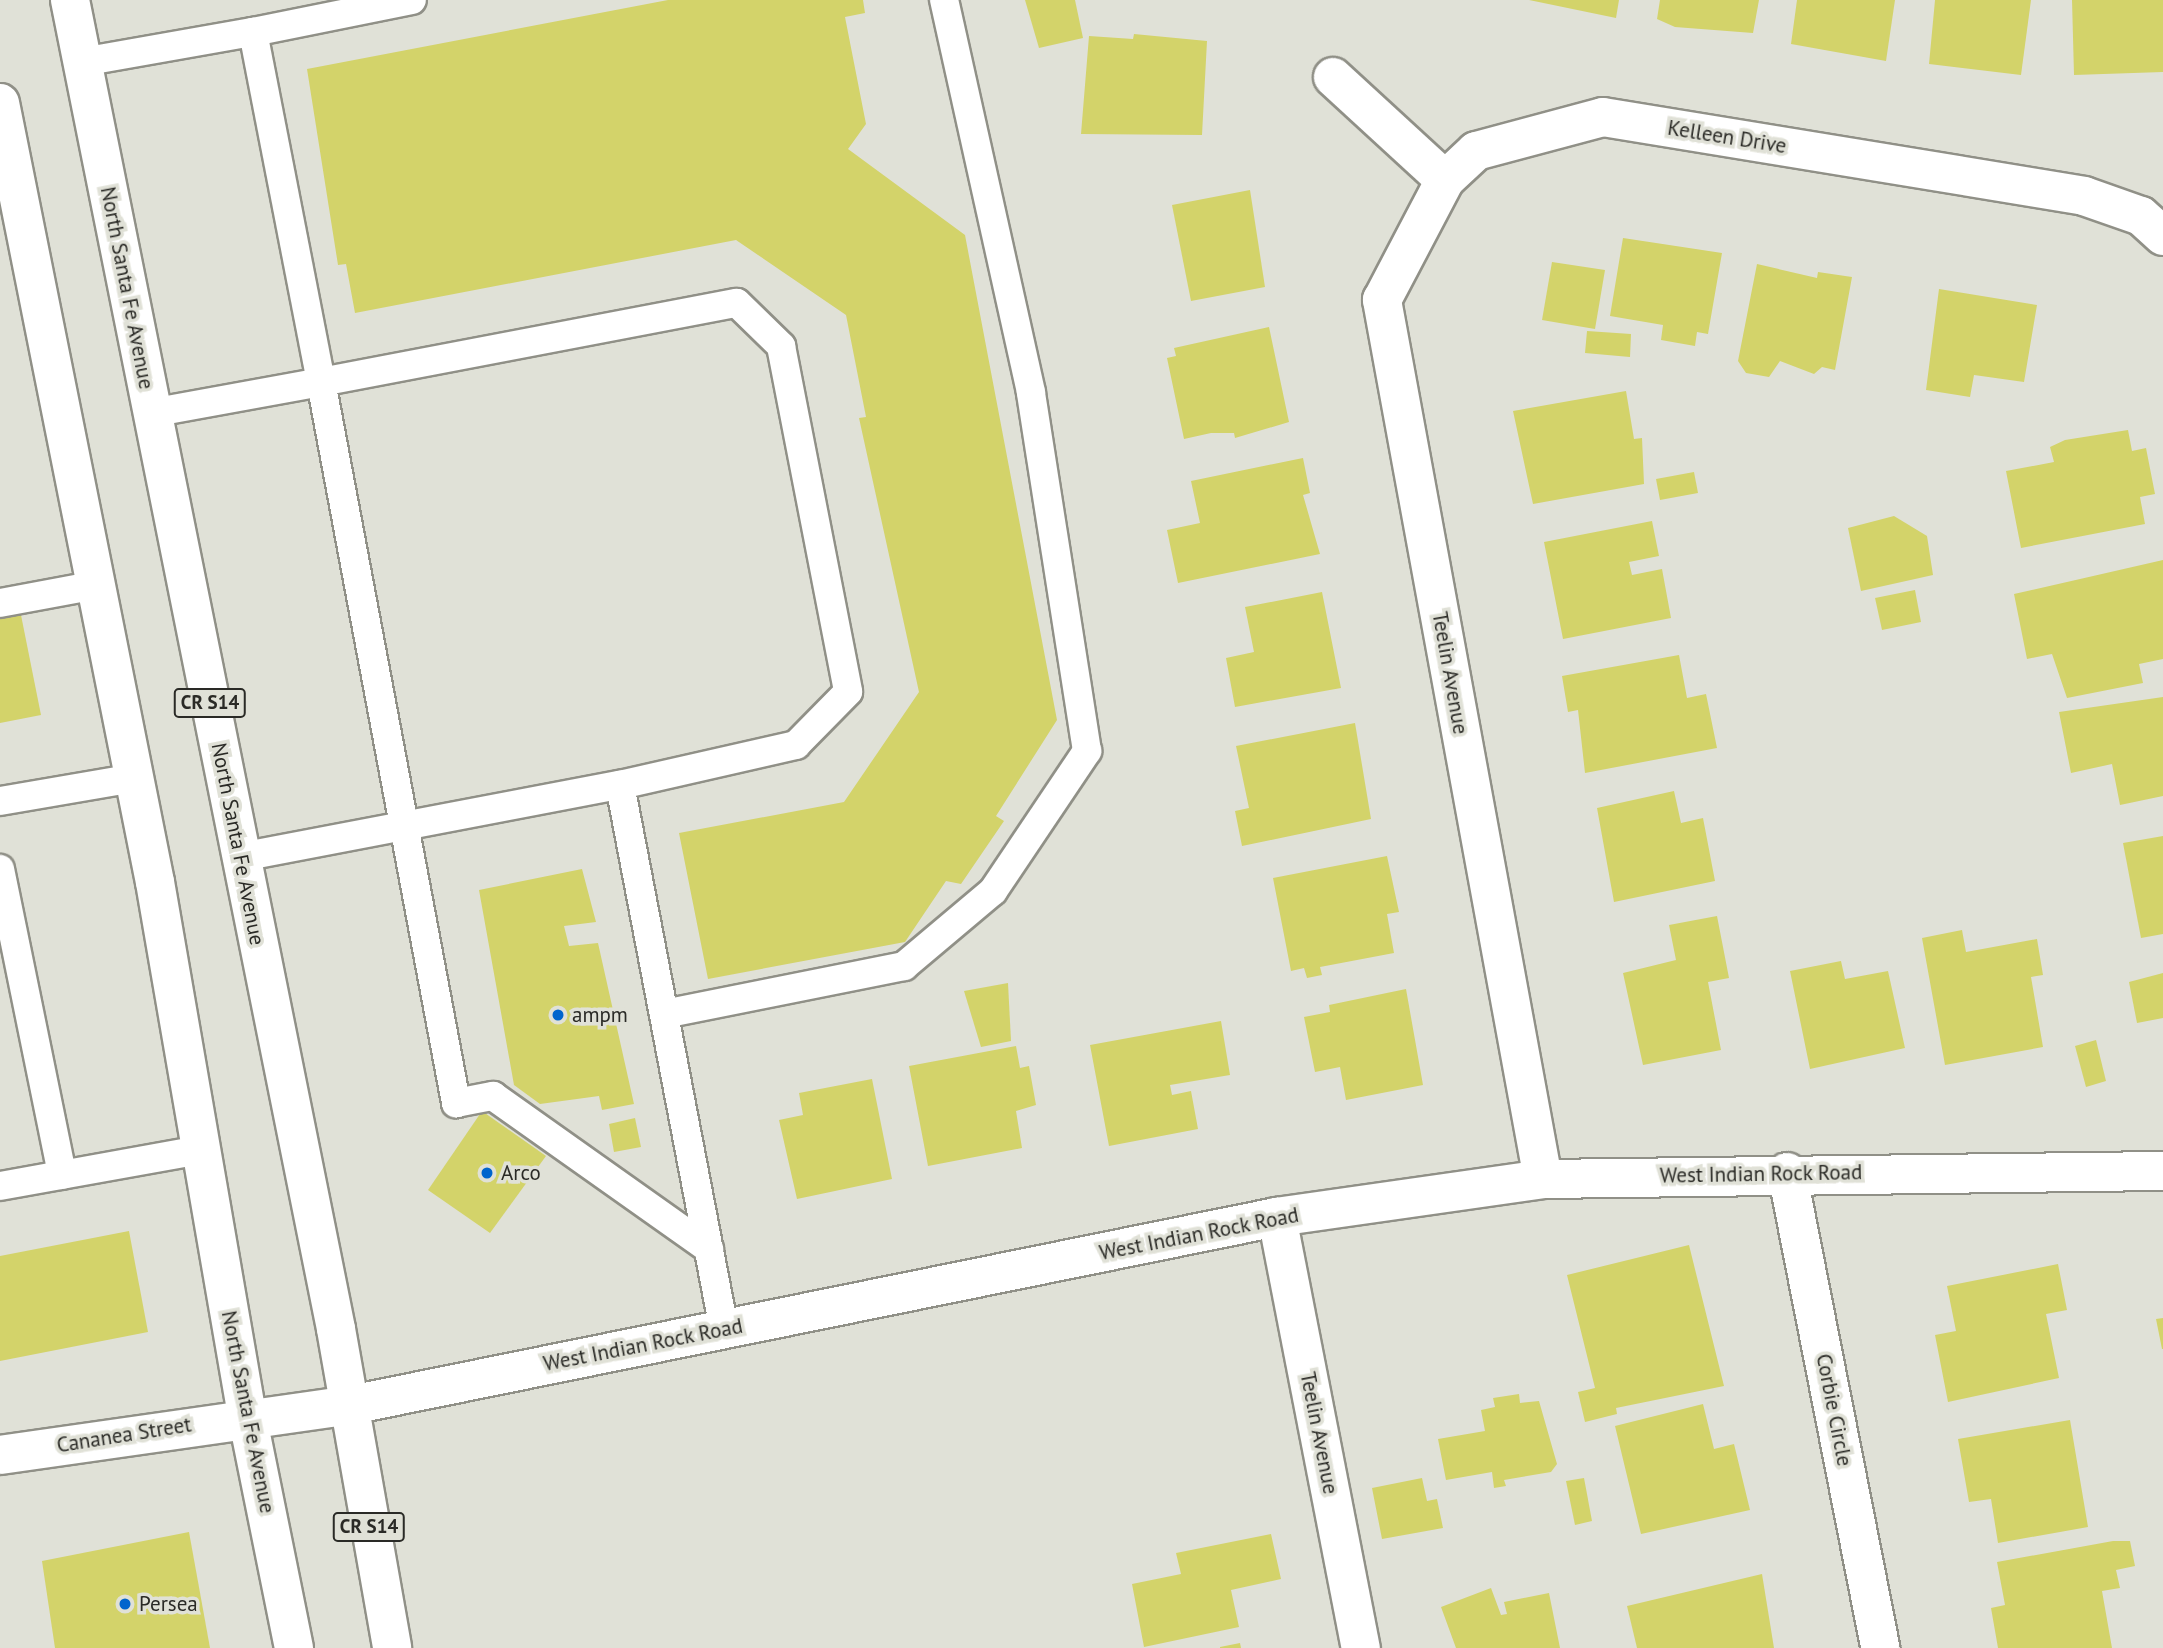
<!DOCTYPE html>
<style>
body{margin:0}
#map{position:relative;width:2163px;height:1648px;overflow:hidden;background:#e0e1d7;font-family:"PT Sans",sans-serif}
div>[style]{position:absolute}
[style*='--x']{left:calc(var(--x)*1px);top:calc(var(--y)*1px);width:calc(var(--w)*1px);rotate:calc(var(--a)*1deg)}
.building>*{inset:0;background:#d3d36a}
.roads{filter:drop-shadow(2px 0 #909087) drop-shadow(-2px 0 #909087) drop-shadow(0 2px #909087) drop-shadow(0 -2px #909087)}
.service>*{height:28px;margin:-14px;padding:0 14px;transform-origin:14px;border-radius:14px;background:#fff}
.minor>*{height:38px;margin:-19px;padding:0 19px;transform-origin:19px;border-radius:19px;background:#fff}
.tertiary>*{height:38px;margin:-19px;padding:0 19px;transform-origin:19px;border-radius:19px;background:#fff}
.primary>*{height:38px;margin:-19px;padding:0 19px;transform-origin:19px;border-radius:19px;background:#fff}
.dots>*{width:19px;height:19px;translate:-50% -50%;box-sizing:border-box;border:4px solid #e0e1d7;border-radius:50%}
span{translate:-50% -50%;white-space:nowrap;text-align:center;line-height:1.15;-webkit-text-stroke:7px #e0e1d7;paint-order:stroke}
.shield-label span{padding:2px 5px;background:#e0e1d7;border:2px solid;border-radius:5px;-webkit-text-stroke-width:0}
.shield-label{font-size:19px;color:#2a2a26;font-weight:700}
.street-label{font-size:21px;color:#2a2a26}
.poi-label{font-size:21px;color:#2a2a26}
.left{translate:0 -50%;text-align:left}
</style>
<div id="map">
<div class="building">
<div style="clip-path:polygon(668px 0,863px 0,865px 13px,845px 17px,866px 124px,848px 149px,965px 235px,1057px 720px,996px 816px,1004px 821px,961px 884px,946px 881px,905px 942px,708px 979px,679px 833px,844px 802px,919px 692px,859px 418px,866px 417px,846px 315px,736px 240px,355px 313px,346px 264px,338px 265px,307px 69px)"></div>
<div style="clip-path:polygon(1025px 0,1075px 0,1083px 38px,1039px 48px)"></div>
<div style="clip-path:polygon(1529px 0,1619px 0,1616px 18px)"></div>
<div style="clip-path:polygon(1660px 0,1759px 0,1753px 33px,1675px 27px,1657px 19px)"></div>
<div style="clip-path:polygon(1797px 0,1895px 0,1886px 61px,1791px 44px)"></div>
<div style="clip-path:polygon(1935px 0,2031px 0,2021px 75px,1929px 64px)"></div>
<div style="clip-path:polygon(2072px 0,2163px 0,2163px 72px,2074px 75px)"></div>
<div style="clip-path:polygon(1134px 34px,1207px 41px,1202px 135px,1081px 134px,1089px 36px,1133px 39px)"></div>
<div style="clip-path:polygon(1250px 190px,1265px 287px,1191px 301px,1172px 205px)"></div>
<div style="clip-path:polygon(1623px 238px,1722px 253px,1708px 334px,1697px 332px,1695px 346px,1661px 340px,1663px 325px,1610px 316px)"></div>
<div style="clip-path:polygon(1552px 262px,1605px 270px,1595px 329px,1542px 320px)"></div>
<div style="clip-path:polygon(1757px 264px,1817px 278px,1818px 272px,1852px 277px,1835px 370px,1822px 367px,1814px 374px,1780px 361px,1769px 377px,1746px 373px,1738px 361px)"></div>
<div style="clip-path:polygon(1939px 289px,2037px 305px,2024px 382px,1974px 375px,1970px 397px,1926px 390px)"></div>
<div style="clip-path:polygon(1269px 327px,1289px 422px,1235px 438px,1234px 433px,1211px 433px,1184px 439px,1167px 358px,1176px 356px,1174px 348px)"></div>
<div style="clip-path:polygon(1587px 331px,1631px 334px,1630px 357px,1585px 353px)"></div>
<div style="clip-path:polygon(1626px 391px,1634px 439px,1642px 438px,1644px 484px,1533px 504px,1513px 411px)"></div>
<div style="clip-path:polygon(2128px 430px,2132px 451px,2146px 448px,2155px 494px,2140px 497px,2145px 524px,2021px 548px,2006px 471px,2054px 462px,2050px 447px,2065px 440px)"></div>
<div style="clip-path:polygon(1303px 458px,1310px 493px,1303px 495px,1320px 554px,1178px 583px,1167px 530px,1200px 523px,1191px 481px)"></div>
<div style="clip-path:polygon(1694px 472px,1698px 493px,1660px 500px,1656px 479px)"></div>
<div style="clip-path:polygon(1894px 516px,1927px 536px,1933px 575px,1861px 591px,1848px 528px)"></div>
<div style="clip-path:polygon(1652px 521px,1659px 556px,1629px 562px,1632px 575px,1662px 569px,1671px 618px,1563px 639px,1544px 542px)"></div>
<div style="clip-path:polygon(2163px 560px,2163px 659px,2139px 664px,2143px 683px,2067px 698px,2052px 654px,2027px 659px,2014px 594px)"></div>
<div style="clip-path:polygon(1915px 590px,1921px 622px,1882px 630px,1875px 598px)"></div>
<div style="clip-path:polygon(1322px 592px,1341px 688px,1235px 707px,1226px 658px,1254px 652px,1245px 607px)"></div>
<div style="clip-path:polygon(20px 610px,41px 715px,0 723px,0 614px)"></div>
<div style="clip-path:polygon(1679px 655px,1687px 698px,1706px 694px,1717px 748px,1585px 773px,1578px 710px,1568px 712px,1562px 676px)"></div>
<div style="clip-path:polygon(2163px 697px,2163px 796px,2120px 805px,2112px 764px,2071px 773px,2059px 712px)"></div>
<div style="clip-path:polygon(1355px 723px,1371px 819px,1242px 846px,1235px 811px,1249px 808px,1236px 746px)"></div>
<div style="clip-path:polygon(1674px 791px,1681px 823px,1703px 818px,1715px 881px,1614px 902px,1597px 808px)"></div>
<div style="clip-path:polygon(2163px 836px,2163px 934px,2141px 938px,2123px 843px)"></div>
<div style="clip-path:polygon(1387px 856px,1399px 912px,1387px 914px,1394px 953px,1320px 967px,1322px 975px,1307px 978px,1304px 968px,1291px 971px,1273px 878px)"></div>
<div style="clip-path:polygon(582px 869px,596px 922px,564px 926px,569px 946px,598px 943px,634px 1104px,602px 1110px,599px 1096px,540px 1104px,514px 1085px,479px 890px)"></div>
<div style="clip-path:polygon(1717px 916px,1729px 978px,1708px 982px,1721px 1050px,1643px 1065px,1623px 973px,1676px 960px,1669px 925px)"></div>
<div style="clip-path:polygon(1962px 930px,1966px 952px,2037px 939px,2043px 975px,2031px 977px,2043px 1047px,1945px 1065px,1922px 938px)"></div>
<div style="clip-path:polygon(1841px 961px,1845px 979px,1888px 971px,1905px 1048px,1810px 1069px,1790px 971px)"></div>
<div style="clip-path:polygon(2163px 973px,2163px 1018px,2137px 1023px,2129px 982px)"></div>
<div style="clip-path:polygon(1008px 983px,1011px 1041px,981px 1047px,964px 991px)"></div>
<div style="clip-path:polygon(1406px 989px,1423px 1085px,1346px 1100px,1340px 1067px,1315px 1072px,1304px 1017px,1330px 1012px,1329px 1005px)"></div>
<div style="clip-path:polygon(1221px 1021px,1230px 1075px,1170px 1085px,1172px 1095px,1191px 1091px,1198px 1129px,1109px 1146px,1090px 1045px)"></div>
<div style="clip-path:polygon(2096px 1040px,2106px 1081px,2086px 1087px,2075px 1046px)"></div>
<div style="clip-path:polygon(1016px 1046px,1020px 1068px,1029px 1066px,1036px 1105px,1016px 1111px,1022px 1148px,928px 1166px,909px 1066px)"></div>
<div style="clip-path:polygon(872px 1079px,892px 1179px,797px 1199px,779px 1120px,803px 1115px,799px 1093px)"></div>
<div style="clip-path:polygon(482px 1111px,546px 1156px,490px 1233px,428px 1190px)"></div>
<div style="clip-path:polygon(635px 1118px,641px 1147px,614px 1152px,609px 1124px)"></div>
<div style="clip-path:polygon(129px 1231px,148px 1332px,0 1361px,0 1256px)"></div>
<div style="clip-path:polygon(1689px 1245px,1724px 1386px,1616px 1408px,1617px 1414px,1585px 1422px,1578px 1392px,1595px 1388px,1567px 1275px)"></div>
<div style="clip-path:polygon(2058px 1264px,2067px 1310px,2046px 1314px,2059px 1378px,1948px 1402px,1935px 1335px,1956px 1331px,1947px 1286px)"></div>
<div style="clip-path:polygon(2163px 1318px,2163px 1349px,2162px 1349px,2156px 1319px)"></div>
<div style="clip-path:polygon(1519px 1394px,1520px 1403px,1539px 1401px,1557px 1464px,1551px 1472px,1504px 1480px,1506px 1486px,1494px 1488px,1492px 1472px,1446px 1480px,1438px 1439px,1485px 1431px,1481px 1410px,1495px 1407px,1493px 1398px)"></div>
<div style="clip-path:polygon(1703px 1404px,1714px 1449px,1734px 1444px,1750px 1510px,1641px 1534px,1615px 1426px)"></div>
<div style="clip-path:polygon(2070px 1420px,2088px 1527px,1998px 1543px,1991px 1499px,1969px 1502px,1958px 1439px)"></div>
<div style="clip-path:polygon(1422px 1478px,1427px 1501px,1437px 1499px,1443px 1528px,1382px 1539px,1372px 1488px)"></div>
<div style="clip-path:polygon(1584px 1478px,1592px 1521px,1575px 1525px,1566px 1481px)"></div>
<div style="clip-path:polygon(189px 1532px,210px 1648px,55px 1648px,42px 1561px)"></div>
<div style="clip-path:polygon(1271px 1534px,1281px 1579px,1231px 1590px,1239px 1627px,1144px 1647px,1132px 1584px,1181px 1574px,1176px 1553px)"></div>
<div style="clip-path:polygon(2113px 1541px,2130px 1541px,2135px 1566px,2116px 1570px,2120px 1588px,2102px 1591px,2112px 1648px,1998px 1648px,1991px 1608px,2005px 1605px,1997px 1562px)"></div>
<div style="clip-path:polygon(1762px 1574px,1774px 1648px,1637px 1648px,1627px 1606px)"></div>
<div style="clip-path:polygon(1491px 1588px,1501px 1615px,1507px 1614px,1504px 1602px,1549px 1593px,1560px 1648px,1456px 1648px,1441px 1607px)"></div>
<div style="clip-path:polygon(1240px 1643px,1241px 1648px,1220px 1648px,1220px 1647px)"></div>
</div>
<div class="roads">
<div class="service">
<div style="--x:253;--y:32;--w:162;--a:-11.4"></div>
<div style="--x:82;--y:62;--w:174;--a:-10"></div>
<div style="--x:253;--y:32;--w:357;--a:79"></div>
<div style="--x:321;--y:382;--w:423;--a:-10.8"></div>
<div style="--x:737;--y:303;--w:62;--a:44.3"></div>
<div style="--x:781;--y:346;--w:352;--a:79"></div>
<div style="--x:848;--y:692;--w:74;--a:134.5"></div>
<div style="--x:796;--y:745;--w:180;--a:167.2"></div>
<div style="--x:620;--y:785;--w:554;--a:79.18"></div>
<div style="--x:151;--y:413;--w:173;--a:-10.3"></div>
<div style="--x:321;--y:382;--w:734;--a:79.39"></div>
<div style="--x:456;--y:1103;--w:38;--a:-11"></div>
<div style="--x:493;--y:1096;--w:265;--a:35.3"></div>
<div style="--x:0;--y:603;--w:98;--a:-10.6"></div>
<div style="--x:0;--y:801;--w:137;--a:-9.7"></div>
<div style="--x:241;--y:857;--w:386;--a:-10.8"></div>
<div style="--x:0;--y:869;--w:312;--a:78.5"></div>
<div style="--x:664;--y:1014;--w:245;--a:-11.3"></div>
<div style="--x:904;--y:966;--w:116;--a:-40.1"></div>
<div style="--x:993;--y:891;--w:169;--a:-56.1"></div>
<div style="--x:1087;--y:751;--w:363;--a:-98.9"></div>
<div style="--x:1031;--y:392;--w:402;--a:-102.5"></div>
<div style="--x:0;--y:1186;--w:204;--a:-10.2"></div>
</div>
<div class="minor">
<div style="--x:1333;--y:77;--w:152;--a:42.6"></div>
<div style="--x:1787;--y:1172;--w:485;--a:78.9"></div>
<div style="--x:1543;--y:1179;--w:894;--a:-100.38"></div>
<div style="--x:1382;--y:300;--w:136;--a:-62.3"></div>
<div style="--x:1445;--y:180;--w:42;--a:-43.1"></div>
<div style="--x:1476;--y:151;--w:131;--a:-15"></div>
<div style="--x:1603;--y:117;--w:487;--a:9.3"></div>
<div style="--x:2084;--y:196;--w:60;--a:19.3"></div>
<div style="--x:2141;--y:216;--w:30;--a:42"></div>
<div style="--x:1277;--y:1217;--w:439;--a:79"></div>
</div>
<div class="tertiary">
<div style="--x:0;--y:1455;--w:349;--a:-8.1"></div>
<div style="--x:346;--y:1406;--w:950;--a:-11.48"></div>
<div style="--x:1277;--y:1217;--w:269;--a:-8.1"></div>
<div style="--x:1543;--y:1179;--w:620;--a:-0.74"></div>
</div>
<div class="primary">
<div style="--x:70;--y:0;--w:1355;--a:78.68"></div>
<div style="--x:336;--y:1329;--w:324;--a:80"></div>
<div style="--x:0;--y:103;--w:794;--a:78.75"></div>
<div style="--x:155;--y:882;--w:541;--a:80.21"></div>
<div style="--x:247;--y:1415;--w:238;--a:78.6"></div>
</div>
</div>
<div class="dots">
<div style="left:558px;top:1015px;background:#0065cd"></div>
<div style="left:487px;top:1173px;background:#0065cd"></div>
<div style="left:125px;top:1604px;background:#0065cd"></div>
</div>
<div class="shield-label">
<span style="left:210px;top:703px">CR S14</span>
<span style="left:369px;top:1527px">CR S14</span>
</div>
<div class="street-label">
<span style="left:1727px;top:137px;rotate:9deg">Kelleen Drive</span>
<span style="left:127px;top:288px;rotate:79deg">North Santa Fe Avenue</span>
<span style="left:1450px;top:673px;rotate:80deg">Teelin Avenue</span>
<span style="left:238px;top:844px;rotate:79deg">North Santa Fe Avenue</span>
<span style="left:1761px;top:1174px;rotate:-1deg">West Indian Rock Road</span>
<span style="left:1199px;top:1234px;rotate:-11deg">West Indian Rock Road</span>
<span style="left:643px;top:1345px;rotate:-11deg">West Indian Rock Road</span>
<span style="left:1834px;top:1410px;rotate:79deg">Corbie Circle</span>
<span style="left:248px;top:1412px;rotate:79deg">North Santa Fe Avenue</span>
<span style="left:1319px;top:1433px;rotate:79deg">Teelin Avenue</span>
<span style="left:124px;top:1435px;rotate:-9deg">Cananea Street</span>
</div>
<div class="poi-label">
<span class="left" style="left:572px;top:1015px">ampm</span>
<span class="left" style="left:501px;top:1173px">Arco</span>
<span class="left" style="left:139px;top:1604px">Persea</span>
</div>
</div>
